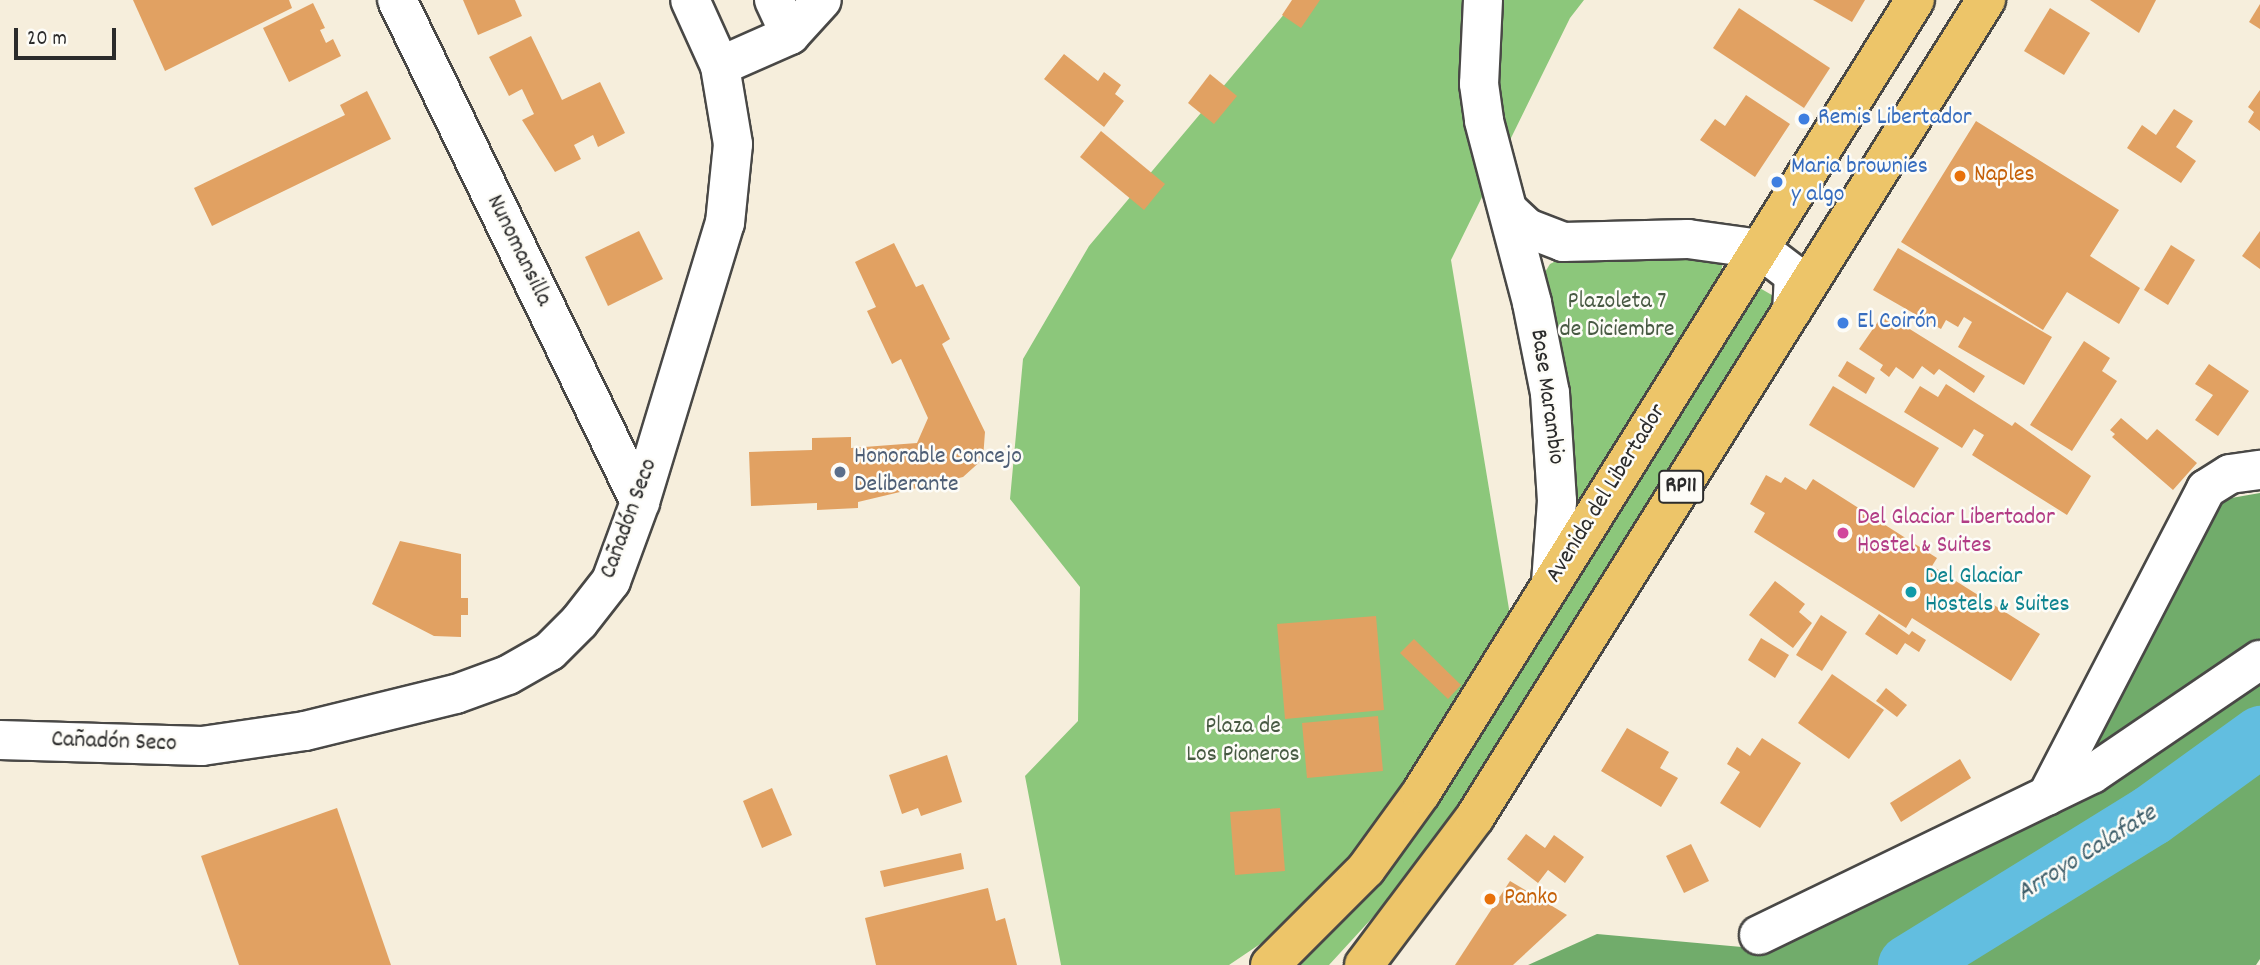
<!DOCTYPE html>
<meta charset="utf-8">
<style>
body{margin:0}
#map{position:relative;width:2260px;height:965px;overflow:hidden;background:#f6eedc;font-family:Dekko,sans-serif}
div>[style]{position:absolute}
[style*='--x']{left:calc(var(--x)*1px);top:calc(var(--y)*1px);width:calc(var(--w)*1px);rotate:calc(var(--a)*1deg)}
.green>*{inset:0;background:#8cc77b}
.forest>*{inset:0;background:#71ac6b}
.river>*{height:61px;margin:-30.5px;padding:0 30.5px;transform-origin:30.5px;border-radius:30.5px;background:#62bee0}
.building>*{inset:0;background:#e1a162}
.roads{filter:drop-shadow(2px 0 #494846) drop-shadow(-2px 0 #494846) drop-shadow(0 2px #494846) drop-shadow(0 -2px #494846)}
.minor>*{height:38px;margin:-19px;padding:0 19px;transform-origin:19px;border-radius:19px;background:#fff}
.major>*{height:38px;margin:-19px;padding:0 19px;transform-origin:19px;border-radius:19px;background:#edc569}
.dots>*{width:19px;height:19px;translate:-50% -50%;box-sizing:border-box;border:4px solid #fdfcf7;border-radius:50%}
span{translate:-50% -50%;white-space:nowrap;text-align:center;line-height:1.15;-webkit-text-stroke:5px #fdfcf7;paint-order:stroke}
.shield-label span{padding:2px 5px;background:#fdfcf7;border:2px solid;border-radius:5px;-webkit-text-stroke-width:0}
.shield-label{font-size:23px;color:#2b2b2b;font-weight:700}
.shop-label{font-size:24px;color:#366cbe}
.left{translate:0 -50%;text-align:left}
.food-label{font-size:24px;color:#c56008}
.street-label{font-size:24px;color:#2b2b2b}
.park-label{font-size:24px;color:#485a43}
.service-label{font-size:24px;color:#4e5e75}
.hotel-label{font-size:24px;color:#b23c85}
.culture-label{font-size:24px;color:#0d838f}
.water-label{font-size:26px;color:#3e5e6a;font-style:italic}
.scale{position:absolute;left:14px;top:28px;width:102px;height:32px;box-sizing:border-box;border:4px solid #2b2b2b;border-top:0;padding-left:9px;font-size:21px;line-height:24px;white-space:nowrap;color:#2b2b2b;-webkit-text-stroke:5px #fdfcf7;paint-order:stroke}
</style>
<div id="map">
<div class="green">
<div style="clip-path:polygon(1296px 0,1584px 0,1570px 18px,1451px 260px,1512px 627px,1389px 831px,1321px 903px,1229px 965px,1061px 965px,1025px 776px,1078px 721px,1080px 587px,1010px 499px,1023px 359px,1089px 246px)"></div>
<div style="clip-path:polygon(1674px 247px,1723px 261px,1721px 273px,1569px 518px,1542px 277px,1550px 264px,1562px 258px)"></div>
<div style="clip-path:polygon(1758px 287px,1782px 301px,1429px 856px,1329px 965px,1294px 965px,1476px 738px)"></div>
</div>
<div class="forest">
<div style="clip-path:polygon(2260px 493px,2260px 959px,2256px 965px,1528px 965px,1597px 934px,1753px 948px,2055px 800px,2214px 501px)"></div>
</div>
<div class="river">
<div style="--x:1908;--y:965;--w:286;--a:-31.7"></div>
<div style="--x:2151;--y:815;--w:135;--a:-35.9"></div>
</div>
<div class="building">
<div style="clip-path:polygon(133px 0,289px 0,292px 8px,165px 71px)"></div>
<div style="clip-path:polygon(463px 0,515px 0,522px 16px,478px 35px)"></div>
<div style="clip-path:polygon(1292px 0,1320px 0,1301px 28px,1282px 15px)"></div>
<div style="clip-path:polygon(1813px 0,1865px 0,1852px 22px)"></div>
<div style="clip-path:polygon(2090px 0,2156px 0,2139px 33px)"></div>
<div style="clip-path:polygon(313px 3px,325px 28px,320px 30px,326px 43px,333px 39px,341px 56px,289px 82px,263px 28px)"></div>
<div style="clip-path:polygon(2260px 4px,2260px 29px,2249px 22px)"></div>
<div style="clip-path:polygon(1739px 8px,1830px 68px,1804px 108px,1713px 48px)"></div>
<div style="clip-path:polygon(2050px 8px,2090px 33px,2064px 75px,2024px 51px)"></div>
<div style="clip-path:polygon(531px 36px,562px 100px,600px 82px,625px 133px,598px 147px,593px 135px,574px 145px,581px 159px,555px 172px,522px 120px,534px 114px,522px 89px,509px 96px,489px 57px)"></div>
<div style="clip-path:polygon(1064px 54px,1098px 81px,1104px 72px,1121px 85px,1115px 94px,1124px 101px,1104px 127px,1044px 79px)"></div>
<div style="clip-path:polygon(1210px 74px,1237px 96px,1214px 124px,1188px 103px)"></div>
<div style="clip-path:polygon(2260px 90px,2260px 131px,2248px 122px,2254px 112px,2248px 107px)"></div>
<div style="clip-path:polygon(367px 91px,391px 139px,212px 226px,194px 188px,345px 115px,340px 105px)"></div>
<div style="clip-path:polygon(1746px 95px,1790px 124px,1755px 177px,1700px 140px,1715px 119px,1725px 126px)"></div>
<div style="clip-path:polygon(2174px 109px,2193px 121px,2176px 147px,2196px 161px,2181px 183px,2127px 148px,2142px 125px,2156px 135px)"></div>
<div style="clip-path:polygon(1976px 121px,2119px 210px,2090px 256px,2140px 288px,2119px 324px,2067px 292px,2043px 330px,1901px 242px)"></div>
<div style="clip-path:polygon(1101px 131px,1165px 184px,1144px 210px,1080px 157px)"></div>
<div style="clip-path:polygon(639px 231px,663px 279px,608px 306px,585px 257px)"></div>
<div style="clip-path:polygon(2260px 231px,2260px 269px,2242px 256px)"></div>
<div style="clip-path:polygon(894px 243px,916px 287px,923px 284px,950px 339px,942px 344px,985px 432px,983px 459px,963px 477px,858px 502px,858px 508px,817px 510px,817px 503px,751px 506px,749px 452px,812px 450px,812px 438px,851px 437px,851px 448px,917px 443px,928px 418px,901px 359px,892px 364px,867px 311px,876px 307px,855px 262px)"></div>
<div style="clip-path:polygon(2171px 245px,2195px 260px,2168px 305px,2144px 290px)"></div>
<div style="clip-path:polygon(1898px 248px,2052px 337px,2024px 385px,1958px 347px,1972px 322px,1964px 317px,1958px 327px,1946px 320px,1941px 329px,1873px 290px)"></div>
<div style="clip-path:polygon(1884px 313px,1985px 376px,1974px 393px,1939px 369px,1934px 375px,1922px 366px,1913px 379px,1896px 367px,1889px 377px,1880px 370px,1883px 365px,1859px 349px)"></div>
<div style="clip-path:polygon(2084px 341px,2110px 358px,2102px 371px,2117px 381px,2072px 451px,2030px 425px)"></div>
<div style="clip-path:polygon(1847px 361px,1875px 378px,1866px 394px,1838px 376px)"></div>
<div style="clip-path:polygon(2209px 364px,2249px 391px,2218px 436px,2195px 420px,2213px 395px,2195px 384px)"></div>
<div style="clip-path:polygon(1946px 384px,2012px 426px,2015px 422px,2091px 476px,2067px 515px,1972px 455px,1984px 435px,1974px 429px,1962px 448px,1904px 412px,1920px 386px,1938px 397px)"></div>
<div style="clip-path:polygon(1833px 386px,1939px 448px,1914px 488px,1809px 425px)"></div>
<div style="clip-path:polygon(2121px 418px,2147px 440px,2157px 429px,2197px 463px,2173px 490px,2112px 437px,2115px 434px,2110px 430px)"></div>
<div style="clip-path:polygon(1766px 475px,1781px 483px,1785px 477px,1806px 490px,1813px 479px,1937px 558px,1932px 566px,2040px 634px,2011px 681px,1912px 618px,1906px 628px,1754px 532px,1765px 513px,1750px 504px)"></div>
<div style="clip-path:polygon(400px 541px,461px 554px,461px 598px,468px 598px,468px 615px,461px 615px,461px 637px,434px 636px,372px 604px)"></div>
<div style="clip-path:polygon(1775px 581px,1805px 604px,1799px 612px,1812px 623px,1793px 648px,1749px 615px)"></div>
<div style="clip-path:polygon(1879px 614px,1909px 635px,1912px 631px,1926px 640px,1919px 652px,1905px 643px,1897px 655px,1865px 634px)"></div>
<div style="clip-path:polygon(1821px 615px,1847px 632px,1822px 671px,1796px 655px)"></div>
<div style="clip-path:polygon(1376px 616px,1384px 710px,1285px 719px,1277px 624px)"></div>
<div style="clip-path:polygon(1761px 638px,1789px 655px,1775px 678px,1748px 660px)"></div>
<div style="clip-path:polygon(1414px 639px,1461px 685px,1448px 699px,1400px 653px)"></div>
<div style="clip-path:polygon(1832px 674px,1884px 710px,1849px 759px,1798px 723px)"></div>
<div style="clip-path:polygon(1886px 688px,1907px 705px,1897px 717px,1876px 701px)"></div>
<div style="clip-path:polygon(1378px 716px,1383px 771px,1307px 778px,1302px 723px)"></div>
<div style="clip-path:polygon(1627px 728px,1669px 752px,1660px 768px,1678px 778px,1661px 807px,1601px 771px)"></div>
<div style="clip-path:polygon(1762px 738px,1801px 763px,1760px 828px,1720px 803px,1740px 772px,1727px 764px,1737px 747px,1750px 756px)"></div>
<div style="clip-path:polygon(947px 755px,962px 802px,921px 816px,918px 808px,902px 814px,889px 775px)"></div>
<div style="clip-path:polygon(1960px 759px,1971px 778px,1901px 822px,1890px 803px)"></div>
<div style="clip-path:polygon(772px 788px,792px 835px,762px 848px,743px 801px)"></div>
<div style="clip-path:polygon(337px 808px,391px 965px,239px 965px,201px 856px)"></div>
<div style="clip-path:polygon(1280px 808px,1285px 871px,1235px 875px,1230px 812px)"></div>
<div style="clip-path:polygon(1526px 834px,1545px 848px,1554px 835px,1584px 857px,1565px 883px,1548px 870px,1538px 883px,1507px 859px)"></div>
<div style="clip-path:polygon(1691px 844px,1709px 881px,1684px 893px,1666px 856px)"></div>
<div style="clip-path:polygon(961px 853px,964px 869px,884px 887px,880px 871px)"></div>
<div style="clip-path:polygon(1510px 881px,1567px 915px,1513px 965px,1455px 965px)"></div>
<div style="clip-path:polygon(988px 888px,996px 921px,1005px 918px,1017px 965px,876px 965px,865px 918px)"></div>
</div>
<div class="roads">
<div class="minor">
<div style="--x:397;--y:0;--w:558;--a:64.17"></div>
<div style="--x:774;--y:0;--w:38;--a:65"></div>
<div style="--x:1483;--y:0;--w:84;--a:92.7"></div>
<div style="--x:1479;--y:84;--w:37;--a:82"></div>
<div style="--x:1484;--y:121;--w:188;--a:75.2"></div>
<div style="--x:1532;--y:303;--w:92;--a:78.7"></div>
<div style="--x:1550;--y:393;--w:108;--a:86.3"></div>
<div style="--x:1557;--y:501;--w:82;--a:94.2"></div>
<div style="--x:720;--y:66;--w:77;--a:-23.9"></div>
<div style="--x:790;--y:35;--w:47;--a:-47.6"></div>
<div style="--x:1511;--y:213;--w:22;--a:43"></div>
<div style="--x:1527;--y:228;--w:39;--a:21"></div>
<div style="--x:1563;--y:242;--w:125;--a:-1.4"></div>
<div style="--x:1688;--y:239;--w:73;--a:7.9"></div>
<div style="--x:1760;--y:249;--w:43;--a:37.4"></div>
<div style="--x:1794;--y:275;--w:35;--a:93"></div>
<div style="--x:0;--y:740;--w:202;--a:1.7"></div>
<div style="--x:202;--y:746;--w:104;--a:-8.3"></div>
<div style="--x:305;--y:731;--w:155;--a:-13.8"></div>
<div style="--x:456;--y:694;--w:55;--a:-20.1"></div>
<div style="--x:508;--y:675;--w:48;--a:-29.7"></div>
<div style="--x:550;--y:651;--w:41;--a:-45"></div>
<div style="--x:579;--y:622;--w:52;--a:-52"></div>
<div style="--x:611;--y:581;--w:84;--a:-69.8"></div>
<div style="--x:640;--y:502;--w:292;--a:-73.1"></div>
<div style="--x:725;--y:223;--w:79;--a:-84.2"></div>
<div style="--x:733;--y:144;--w:79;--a:-99.5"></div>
<div style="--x:720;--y:66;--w:72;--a:-114.4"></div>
<div style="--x:2047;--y:796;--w:346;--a:-62.6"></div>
<div style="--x:2206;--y:489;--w:28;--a:-32"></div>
<div style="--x:2230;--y:474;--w:30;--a:-8"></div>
<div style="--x:1759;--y:935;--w:370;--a:-25.8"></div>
<div style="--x:2092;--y:774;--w:203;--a:-34.2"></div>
</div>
<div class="major">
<div style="--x:1270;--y:965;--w:136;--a:-45"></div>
<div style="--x:1366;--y:869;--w:94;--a:-54.1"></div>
<div style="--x:1421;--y:793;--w:934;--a:-58.08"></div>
<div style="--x:1364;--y:965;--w:185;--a:-53.1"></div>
<div style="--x:1475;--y:817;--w:964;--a:-57.98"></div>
</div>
</div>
<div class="dots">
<div style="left:1804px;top:119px;background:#3f7fe0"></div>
<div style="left:1960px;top:176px;background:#e8710a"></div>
<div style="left:1777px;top:182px;background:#3f7fe0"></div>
<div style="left:1843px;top:323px;background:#3f7fe0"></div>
<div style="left:840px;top:472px;background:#5c6f8a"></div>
<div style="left:1843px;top:533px;background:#d1479c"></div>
<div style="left:1911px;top:592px;background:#0f9aa8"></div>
<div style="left:1490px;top:899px;background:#e8710a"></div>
</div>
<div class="shield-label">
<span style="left:1681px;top:487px">RP11</span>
</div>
<div class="shop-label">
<span class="left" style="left:1818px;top:119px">Remis Libertador</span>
<span class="left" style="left:1791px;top:182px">Maria brownies<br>y algo</span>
<span class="left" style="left:1857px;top:323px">El Coirón</span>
</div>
<div class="food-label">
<span class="left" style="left:1974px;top:176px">Naples</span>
<span class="left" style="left:1504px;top:899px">Panko</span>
</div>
<div class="street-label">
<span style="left:518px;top:251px;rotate:64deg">Nunomansilla</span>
<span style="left:1546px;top:397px;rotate:82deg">Base Marambio</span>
<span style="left:1607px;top:494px;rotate:-58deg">Avenida del Libertador</span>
<span style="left:630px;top:519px;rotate:-70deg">Cañadón Seco</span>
<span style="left:114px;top:743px;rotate:2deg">Cañadón Seco</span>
</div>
<div class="park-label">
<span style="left:1617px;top:317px">Plazoleta 7<br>de Diciembre</span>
<span style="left:1243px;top:742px">Plaza de<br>Los Pioneros</span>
</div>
<div class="service-label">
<span class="left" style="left:854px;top:472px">Honorable Concejo<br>Deliberante</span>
</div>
<div class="hotel-label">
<span class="left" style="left:1857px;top:533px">Del Glaciar Libertador<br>Hostel &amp; Suites</span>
</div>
<div class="culture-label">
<span class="left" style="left:1925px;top:592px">Del Glaciar<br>Hostels &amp; Suites</span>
</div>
<div class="water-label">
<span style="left:2087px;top:854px;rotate:-32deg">Arroyo Calafate</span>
</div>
<div class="scale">20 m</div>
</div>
